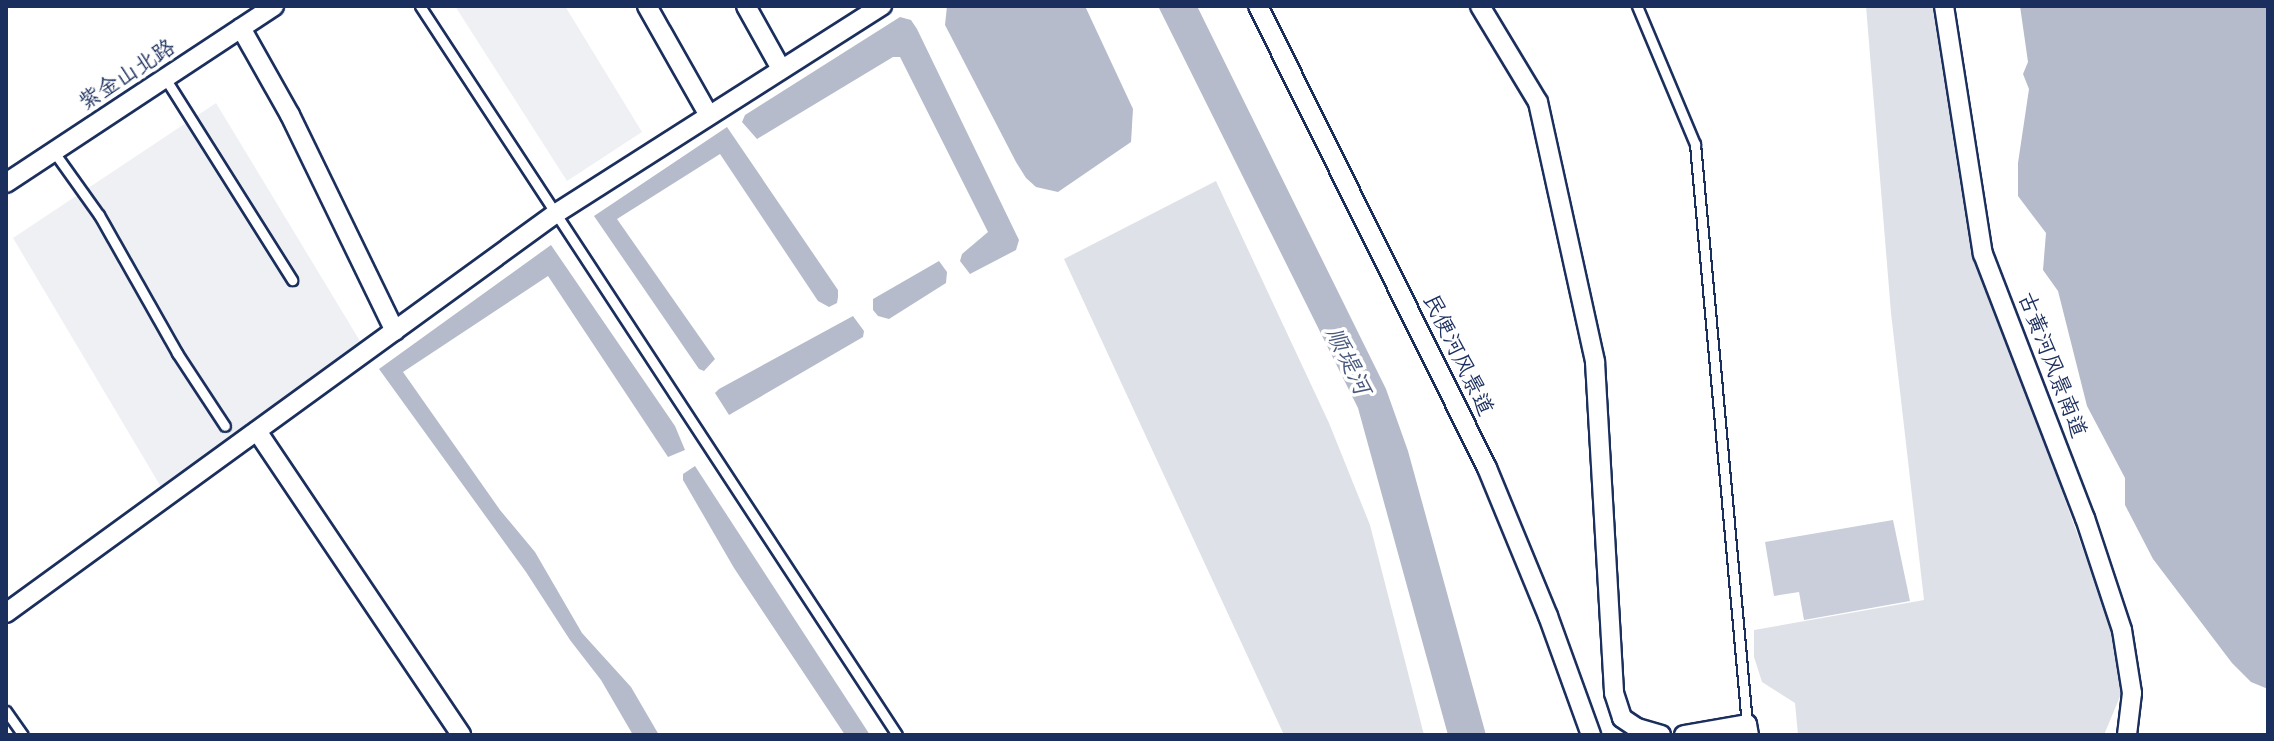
<!DOCTYPE html>
<meta charset="utf-8">
<style>
body{margin:0}
#map{position:relative;width:2274px;height:741px;overflow:hidden;background:#fff;font-family:Pangolin,"LXGW WenKai TC",sans-serif}
div>[style]{position:absolute}
[style*='--x']{left:calc(var(--x)*1px);top:calc(var(--y)*1px);width:calc(var(--w)*1px);rotate:calc(var(--a)*1deg)}
.built>*{inset:0;background:#eff0f4}
.green>*{inset:0;background:#dee1e7}
.water>*{inset:0;background:#b5bbca}
.building>*{inset:0;background:#caceda}
.roads{filter:drop-shadow(2px 0 #1b2f5e) drop-shadow(-2px 0 #1b2f5e) drop-shadow(0 2px #1b2f5e) drop-shadow(0 -2px #1b2f5e)}
.service>*{height:9px;margin:-4.5px;padding:0 4.5px;transform-origin:4.5px;border-radius:4.5px;background:#fff}
.minor>*{height:18px;margin:-9px;padding:0 9px;transform-origin:9px;border-radius:9px;background:#fff}
span{translate:-50% -50%;white-space:nowrap;text-align:center;line-height:1.15;-webkit-text-stroke:7px #fff;paint-order:stroke}
.street-label{font-size:22px;color:#1b2f5e}
.water-label{font-size:24px;color:#49597e;font-style:italic}
.frame{position:absolute;inset:0;border:8px solid #1b2f5e;pointer-events:none}
</style>
<div id="map">
<div class="built">
<div style="clip-path:polygon(455px 6px,565px 6px,642px 132px,567px 181px)"></div>
<div style="clip-path:polygon(216px 103px,363px 346px,161px 487px,13px 238px)"></div>
</div>
<div class="green">
<div style="clip-path:polygon(1866px 6px,1939px 6px,1961px 175px,1983px 273px,2116px 641px,2121px 694px,2104px 735px,1798px 735px,1795px 703px,1762px 682px,1754px 657px,1754px 630px,1924px 600px,1891px 313px)"></div>
<div style="clip-path:polygon(1216px 181px,1329px 423px,1370px 525px,1424px 735px,1284px 735px,1064px 259px)"></div>
</div>
<div class="water">
<div style="clip-path:polygon(947px 6px,1085px 6px,1133px 109px,1131px 142px,1058px 192px,1036px 187px,1026px 178px,1016px 162px,945px 25px)"></div>
<div style="clip-path:polygon(1158px 6px,1197px 6px,1386px 389px,1408px 451px,1486px 735px,1448px 735px,1358px 408px)"></div>
<div style="clip-path:polygon(2020px 6px,2268px 6px,2268px 689px,2251px 682px,2232px 663px,2153px 559px,2125px 505px,2125px 478px,2087px 406px,2058px 291px,2043px 270px,2046px 233px,2018px 196px,2018px 163px,2029px 89px,2023px 74px,2028px 62px)"></div>
<div style="clip-path:polygon(900px 17px,911px 20px,917px 29px,1019px 240px,1016px 250px,970px 274px,960px 261px,962px 254px,988px 232px,900px 57px,893px 57px,757px 139px,742px 122px,745px 115px)"></div>
<div style="clip-path:polygon(727px 127px,838px 290px,838px 297px,837px 303px,829px 307px,818px 301px,720px 154px,617px 219px,715px 359px,704px 371px,699px 369px,594px 216px)"></div>
<div style="clip-path:polygon(551px 245px,675px 426px,685px 450px,668px 457px,548px 276px,403px 372px,500px 510px,535px 552px,582px 633px,631px 687px,659px 735px,633px 735px,601px 680px,570px 640px,526px 572px,379px 369px)"></div>
<div style="clip-path:polygon(939px 261px,947px 272px,946px 283px,889px 319px,878px 316px,873px 310px,873px 299px)"></div>
<div style="clip-path:polygon(853px 316px,864px 331px,863px 337px,729px 415px,715px 393px,719px 389px)"></div>
<div style="clip-path:polygon(695px 466px,870px 735px,845px 735px,734px 568px,683px 480px,683px 474px)"></div>
</div>
<div class="building">
<div style="clip-path:polygon(1893px 520px,1910px 601px,1804px 620px,1799px 592px,1774px 596px,1765px 542px)"></div>
</div>
<div class="roads">
<div class="service">
<div style="--x:420;--y:6;--w:871;--a:56.8"></div>
<div style="--x:1637;--y:6;--w:150;--a:67.2"></div>
<div style="--x:1695;--y:144;--w:582;--a:84.88"></div>
<div style="--x:165;--y:78;--w:239;--a:57.8"></div>
<div style="--x:54;--y:152;--w:77;--a:54.5"></div>
<div style="--x:99;--y:215;--w:159;--a:60.5"></div>
<div style="--x:177;--y:353;--w:87;--a:56.7"></div>
<div style="--x:6;--y:711;--w:29;--a:55"></div>
</div>
<div class="minor">
<div style="--x:647;--y:6;--w:124;--a:60.5"></div>
<div style="--x:746;--y:6;--w:72;--a:60.9"></div>
<div style="--x:1258;--y:6;--w:516;--a:63.63"></div>
<div style="--x:1487;--y:468;--w:160;--a:67.6"></div>
<div style="--x:1548;--y:616;--w:127;--a:70.1"></div>
<div style="--x:1480;--y:6;--w:112;--a:58.9"></div>
<div style="--x:1538;--y:102;--w:266;--a:77.6"></div>
<div style="--x:1595;--y:362;--w:332;--a:86.7"></div>
<div style="--x:1614;--y:693;--w:26;--a:72"></div>
<div style="--x:1622;--y:718;--w:18;--a:34"></div>
<div style="--x:1637;--y:728;--w:25;--a:16"></div>
<div style="--x:1944;--y:6;--w:251;--a:81.1"></div>
<div style="--x:1983;--y:254;--w:283;--a:68.9"></div>
<div style="--x:2085;--y:518;--w:118;--a:71.7"></div>
<div style="--x:2122;--y:630;--w:64;--a:81"></div>
<div style="--x:2132;--y:693;--w:42;--a:96.8"></div>
<div style="--x:241;--y:28;--w:100;--a:60.6"></div>
<div style="--x:290;--y:115;--w:240;--a:64.1"></div>
<div style="--x:6;--y:183;--w:321;--a:-33.4"></div>
<div style="--x:257;--y:431;--w:366;--a:56.1"></div>
<div style="--x:6;--y:613;--w:679;--a:-36.01"></div>
<div style="--x:555;--y:214;--w:388;--a:-32.5"></div>
<div style="--x:1684;--y:735;--w:64;--a:-9.9"></div>
<div style="--x:1747;--y:724;--w:11;--a:80"></div>
</div>
</div>
<div class="street-label">
<span style="left:127px;top:75px;rotate:-33deg">紫金山北路</span>
<span style="left:1458px;top:355px;rotate:64deg">民便河风景道</span>
<span style="left:2052px;top:365px;rotate:69deg">古黄河风景南道</span>
</div>
<div class="water-label">
<span style="left:1348px;top:361px;rotate:64deg">顺堤河</span>
</div>
<div class="frame"></div>
</div>
